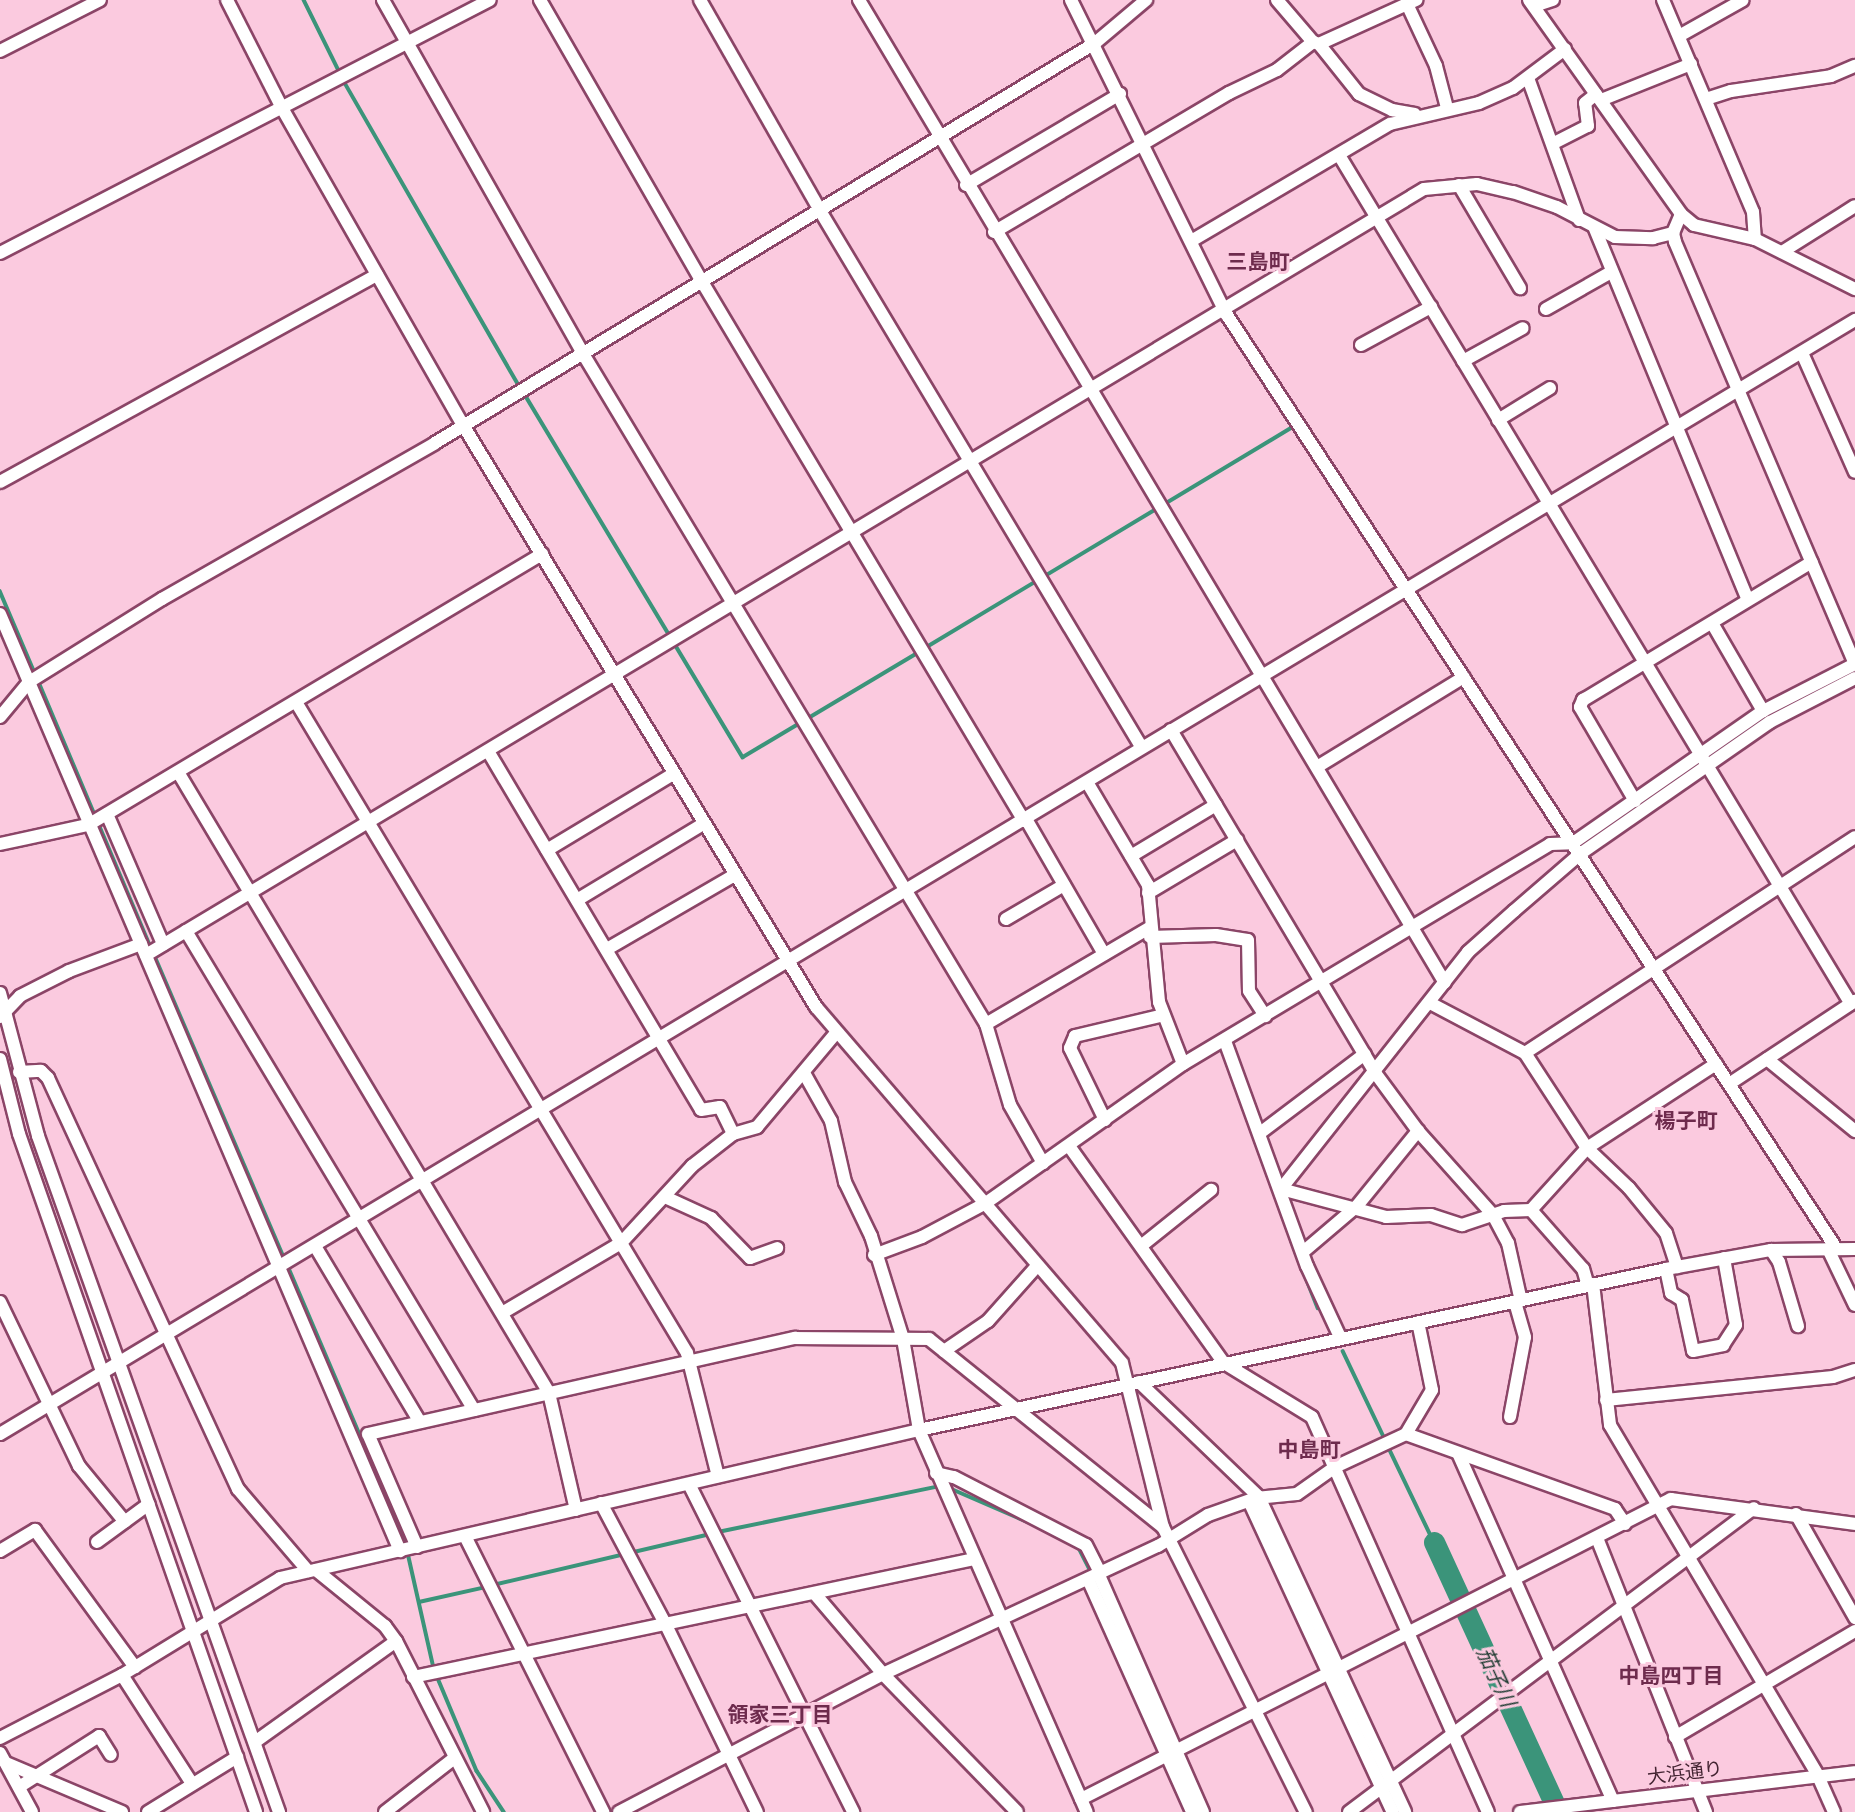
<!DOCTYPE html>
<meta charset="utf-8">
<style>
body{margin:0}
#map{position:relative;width:1855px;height:1812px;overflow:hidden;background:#fbcadf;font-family:"Work Sans","Noto Sans JP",sans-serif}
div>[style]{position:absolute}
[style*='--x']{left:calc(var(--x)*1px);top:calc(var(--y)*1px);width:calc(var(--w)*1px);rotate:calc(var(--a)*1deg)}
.stream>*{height:3.5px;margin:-1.75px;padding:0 1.75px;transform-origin:1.75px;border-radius:1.75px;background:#3b947a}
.river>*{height:21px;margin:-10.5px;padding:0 10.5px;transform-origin:10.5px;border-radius:10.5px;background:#3b947a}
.roads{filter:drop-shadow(2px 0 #8b4567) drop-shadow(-2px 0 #8b4567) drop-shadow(0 2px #8b4567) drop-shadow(0 -2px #8b4567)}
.minor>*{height:12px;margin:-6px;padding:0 6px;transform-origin:6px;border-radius:6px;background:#fff}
span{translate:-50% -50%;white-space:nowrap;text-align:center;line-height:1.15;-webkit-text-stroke:6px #fbcadf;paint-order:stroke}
.street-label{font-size:19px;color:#432432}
.neighbourhood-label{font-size:21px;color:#6e2b4d;font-weight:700}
.water-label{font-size:21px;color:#223d34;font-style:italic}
</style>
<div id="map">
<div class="stream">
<div style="--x:304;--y:0;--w:93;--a:63.7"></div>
<div style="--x:345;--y:83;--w:351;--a:60.1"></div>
<div style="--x:524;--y:393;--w:425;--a:59"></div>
<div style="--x:743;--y:757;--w:205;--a:-30.8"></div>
<div style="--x:0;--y:591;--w:89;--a:66.9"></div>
<div style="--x:925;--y:648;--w:426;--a:-31"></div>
<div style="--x:38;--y:680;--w:290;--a:67.1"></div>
<div style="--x:1829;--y:685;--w:20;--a:-30"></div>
<div style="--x:154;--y:954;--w:332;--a:66.8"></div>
<div style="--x:1292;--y:1242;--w:71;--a:68.5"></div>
<div style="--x:288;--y:1266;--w:303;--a:66.9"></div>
<div style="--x:1343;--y:1351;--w:98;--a:64.5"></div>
<div style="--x:1388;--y:1446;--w:106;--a:64.4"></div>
<div style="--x:947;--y:1487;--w:90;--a:23.4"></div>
<div style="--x:718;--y:1532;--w:227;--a:-11.7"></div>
<div style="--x:1078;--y:1546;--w:30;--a:63"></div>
<div style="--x:408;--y:1553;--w:118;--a:77.3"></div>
<div style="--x:493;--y:1585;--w:224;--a:-13.2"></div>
<div style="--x:419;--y:1602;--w:69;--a:-12.6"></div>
<div style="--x:437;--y:1676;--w:103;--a:67.2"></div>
<div style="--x:477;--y:1771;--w:49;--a:56.6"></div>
</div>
<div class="river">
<div style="--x:1434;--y:1542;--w:297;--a:65.3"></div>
</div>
<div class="roads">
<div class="minor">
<div style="--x:227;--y:0;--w:121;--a:63"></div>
<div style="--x:282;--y:108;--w:365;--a:60.3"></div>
<div style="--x:463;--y:425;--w:681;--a:58.76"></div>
<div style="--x:816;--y:1007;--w:469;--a:49.3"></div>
<div style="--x:1122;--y:1363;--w:169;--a:76"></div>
<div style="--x:1163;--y:1527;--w:319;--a:63.4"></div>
<div style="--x:383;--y:0;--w:404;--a:60.5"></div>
<div style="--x:582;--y:352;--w:784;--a:58.99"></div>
<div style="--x:986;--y:1024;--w:84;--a:73.5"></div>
<div style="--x:1010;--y:1105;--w:67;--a:60.4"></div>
<div style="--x:540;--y:0;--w:323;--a:60.1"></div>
<div style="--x:701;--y:280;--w:630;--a:59.16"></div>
<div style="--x:700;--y:0;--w:241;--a:60.3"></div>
<div style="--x:819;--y:209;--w:628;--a:59.07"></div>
<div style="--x:859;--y:0;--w:1144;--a:59.2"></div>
<div style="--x:1071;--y:0;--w:352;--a:63.7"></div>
<div style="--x:1227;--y:315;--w:1114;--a:56.87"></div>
<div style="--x:1277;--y:0;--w:55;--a:49.4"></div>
<div style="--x:1529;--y:0;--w:262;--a:54.6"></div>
<div style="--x:1681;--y:214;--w:17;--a:40"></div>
<div style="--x:1694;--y:225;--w:63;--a:12.9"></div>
<div style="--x:1755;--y:239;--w:112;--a:26.6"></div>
<div style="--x:1663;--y:0;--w:230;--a:67"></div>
<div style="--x:1753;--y:212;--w:27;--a:86"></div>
<div style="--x:1407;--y:4;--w:68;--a:64.9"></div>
<div style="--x:1436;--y:66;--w:43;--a:75.3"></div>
<div style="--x:1534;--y:6;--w:20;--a:-18"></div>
<div style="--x:1679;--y:36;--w:73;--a:-29.4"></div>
<div style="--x:1319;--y:44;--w:64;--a:51.3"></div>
<div style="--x:1359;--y:94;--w:37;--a:26"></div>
<div style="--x:1392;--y:110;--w:23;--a:10"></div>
<div style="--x:0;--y:51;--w:112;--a:-27"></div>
<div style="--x:1528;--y:78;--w:151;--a:70.2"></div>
<div style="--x:1706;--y:99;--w:26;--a:-18"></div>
<div style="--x:1731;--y:91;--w:101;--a:-8.5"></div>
<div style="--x:1831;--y:76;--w:26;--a:-23"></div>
<div style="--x:1601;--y:100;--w:97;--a:-21.8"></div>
<div style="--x:1554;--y:143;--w:38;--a:-27"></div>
<div style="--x:1588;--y:126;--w:23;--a:-97"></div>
<div style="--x:1585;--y:103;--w:14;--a:-39"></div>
<div style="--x:1339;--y:155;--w:991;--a:58.91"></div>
<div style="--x:966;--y:185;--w:179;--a:-30.6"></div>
<div style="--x:1459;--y:185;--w:120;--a:59.4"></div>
<div style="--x:1681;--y:214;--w:21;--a:113"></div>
<div style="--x:1673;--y:233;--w:9;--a:77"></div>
<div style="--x:1675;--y:242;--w:458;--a:66.9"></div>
<div style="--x:1595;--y:229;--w:401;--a:67.6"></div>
<div style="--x:994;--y:232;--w:273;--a:-30.6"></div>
<div style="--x:1229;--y:93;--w:53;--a:-25.6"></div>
<div style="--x:1277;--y:70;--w:46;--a:-37.9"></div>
<div style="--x:1313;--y:42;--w:6;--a:18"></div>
<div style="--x:1319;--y:44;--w:107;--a:-24.4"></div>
<div style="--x:1191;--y:241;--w:231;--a:-30.5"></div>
<div style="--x:1390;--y:124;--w:91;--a:-13.3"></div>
<div style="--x:1479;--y:103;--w:37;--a:-24"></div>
<div style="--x:1513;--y:88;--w:65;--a:-36.9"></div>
<div style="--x:1782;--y:252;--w:86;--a:-32.2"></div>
<div style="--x:0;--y:253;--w:551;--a:-27.31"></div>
<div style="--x:1546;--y:309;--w:75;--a:-29.6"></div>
<div style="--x:1361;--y:345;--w:80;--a:-28.5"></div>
<div style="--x:1802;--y:353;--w:130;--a:66"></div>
<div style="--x:1463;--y:361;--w:68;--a:-28.8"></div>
<div style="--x:1498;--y:420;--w:61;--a:-31.6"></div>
<div style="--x:0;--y:482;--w:430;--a:-28.8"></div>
<div style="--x:0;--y:614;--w:1019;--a:66.88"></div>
<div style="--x:1712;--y:623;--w:102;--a:59.9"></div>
<div style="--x:296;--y:702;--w:759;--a:59.01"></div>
<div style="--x:687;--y:1353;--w:127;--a:75.9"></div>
<div style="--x:0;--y:717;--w:45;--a:-50.4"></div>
<div style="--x:29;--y:682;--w:157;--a:-32"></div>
<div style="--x:162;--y:599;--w:314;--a:-29.7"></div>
<div style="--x:435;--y:443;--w:772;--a:-31.22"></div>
<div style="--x:1095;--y:43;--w:67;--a:-40.1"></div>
<div style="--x:1171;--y:730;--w:400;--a:59.2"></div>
<div style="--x:1376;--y:1074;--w:71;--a:53.6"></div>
<div style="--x:1418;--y:1131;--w:113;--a:48.2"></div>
<div style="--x:1493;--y:1215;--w:32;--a:62"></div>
<div style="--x:1508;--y:1243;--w:59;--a:77.4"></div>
<div style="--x:488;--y:751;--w:417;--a:59.3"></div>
<div style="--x:701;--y:1110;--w:19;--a:-9"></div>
<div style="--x:720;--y:1107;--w:30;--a:64"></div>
<div style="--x:1317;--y:767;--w:172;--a:-31.5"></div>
<div style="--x:178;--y:772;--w:723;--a:59.14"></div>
<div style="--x:549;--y:1393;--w:120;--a:77"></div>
<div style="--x:1087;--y:782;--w:120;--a:59.4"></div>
<div style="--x:1148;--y:885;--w:118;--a:84.6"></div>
<div style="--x:1159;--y:1002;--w:66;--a:68.8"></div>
<div style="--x:1635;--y:801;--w:109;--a:-120.3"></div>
<div style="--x:1580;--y:707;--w:8;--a:-67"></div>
<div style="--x:1583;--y:700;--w:267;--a:-31.1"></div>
<div style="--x:107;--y:814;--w:142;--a:66.7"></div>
<div style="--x:1026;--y:819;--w:156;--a:60"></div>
<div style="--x:0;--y:844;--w:90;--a:-12.2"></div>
<div style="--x:88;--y:825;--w:529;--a:-30.83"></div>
<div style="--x:547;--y:850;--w:147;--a:-31.1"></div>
<div style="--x:1131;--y:856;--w:99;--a:-31"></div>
<div style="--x:1148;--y:893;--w:104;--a:-30.8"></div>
<div style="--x:577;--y:900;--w:147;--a:-31.1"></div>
<div style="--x:1006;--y:919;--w:67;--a:-30.4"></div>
<div style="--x:186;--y:931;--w:559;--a:58.98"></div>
<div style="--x:1150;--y:937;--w:66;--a:-1.7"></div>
<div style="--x:1216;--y:935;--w:32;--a:9"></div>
<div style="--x:1248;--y:940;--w:51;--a:88.9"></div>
<div style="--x:1249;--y:991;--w:30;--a:57"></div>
<div style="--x:607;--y:949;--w:146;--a:-30.1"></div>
<div style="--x:146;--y:955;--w:1490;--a:-30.94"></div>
<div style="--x:1424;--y:189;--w:53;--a:-5.4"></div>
<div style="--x:1477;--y:184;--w:37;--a:13"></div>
<div style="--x:1513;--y:192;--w:46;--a:18.8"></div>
<div style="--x:1557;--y:207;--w:65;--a:27.3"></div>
<div style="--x:1615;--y:237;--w:38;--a:2"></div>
<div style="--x:1653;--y:238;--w:21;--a:-14"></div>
<div style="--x:0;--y:993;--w:148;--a:75.1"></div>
<div style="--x:38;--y:1136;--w:718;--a:70.38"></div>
<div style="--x:1430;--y:1003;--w:107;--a:27.8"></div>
<div style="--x:1525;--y:1053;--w:113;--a:56.9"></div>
<div style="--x:1587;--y:1148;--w:58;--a:43.6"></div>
<div style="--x:1629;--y:1188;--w:58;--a:50.6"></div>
<div style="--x:1666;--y:1233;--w:36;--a:72"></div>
<div style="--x:0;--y:1017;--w:29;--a:-46"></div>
<div style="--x:20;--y:996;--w:55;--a:-27"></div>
<div style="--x:69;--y:971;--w:77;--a:-20.6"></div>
<div style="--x:986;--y:1024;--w:189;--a:-30.5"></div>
<div style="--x:1225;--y:1041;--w:239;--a:70"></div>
<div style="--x:1307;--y:1266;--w:78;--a:65.1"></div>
<div style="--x:1525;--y:1053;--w:394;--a:-33.2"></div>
<div style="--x:0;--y:1059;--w:77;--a:75.8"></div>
<div style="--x:19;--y:1134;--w:718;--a:70.73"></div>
<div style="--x:1767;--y:1059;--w:114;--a:39.3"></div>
<div style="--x:19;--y:1072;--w:22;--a:-3"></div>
<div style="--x:41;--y:1071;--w:10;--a:45"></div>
<div style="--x:48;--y:1078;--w:453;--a:65.2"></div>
<div style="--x:238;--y:1489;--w:108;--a:49.5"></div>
<div style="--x:804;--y:1073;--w:55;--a:60.6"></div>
<div style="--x:831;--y:1121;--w:63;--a:77.1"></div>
<div style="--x:845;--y:1182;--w:60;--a:64.3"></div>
<div style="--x:871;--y:1236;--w:108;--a:72.7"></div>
<div style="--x:903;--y:1339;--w:92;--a:80"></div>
<div style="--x:919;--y:1430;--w:417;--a:66.3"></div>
<div style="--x:1729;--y:1084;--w:151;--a:-33.4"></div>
<div style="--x:1105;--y:1120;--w:80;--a:-115.9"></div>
<div style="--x:1070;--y:1048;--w:13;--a:-67"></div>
<div style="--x:1075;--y:1036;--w:91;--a:-13.3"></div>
<div style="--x:1260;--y:1133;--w:131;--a:-37"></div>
<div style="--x:1069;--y:1146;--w:267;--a:54.5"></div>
<div style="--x:1224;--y:1363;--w:103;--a:31.5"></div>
<div style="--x:1312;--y:1417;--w:432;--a:66"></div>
<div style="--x:1281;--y:1189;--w:302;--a:-51.7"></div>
<div style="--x:1468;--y:952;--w:62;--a:-41.7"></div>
<div style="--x:1514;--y:911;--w:87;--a:-40.8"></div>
<div style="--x:1580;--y:854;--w:231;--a:-34.8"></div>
<div style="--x:1770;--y:722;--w:96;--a:-27.4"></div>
<div style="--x:1281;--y:1189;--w:109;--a:14.9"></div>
<div style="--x:1386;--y:1217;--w:45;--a:-2.5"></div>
<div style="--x:1431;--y:1215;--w:33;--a:18"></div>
<div style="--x:1462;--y:1225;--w:44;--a:-18.4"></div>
<div style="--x:1504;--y:1211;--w:27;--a:-2"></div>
<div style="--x:665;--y:1197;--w:51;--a:24.5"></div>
<div style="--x:711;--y:1218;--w:56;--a:45.7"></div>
<div style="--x:750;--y:1258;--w:29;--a:-20"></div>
<div style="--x:315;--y:1246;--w:205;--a:59.2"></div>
<div style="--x:1141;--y:1246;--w:90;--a:-38.7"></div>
<div style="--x:1828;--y:1249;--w:62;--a:64.3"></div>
<div style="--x:1771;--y:1250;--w:14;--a:56"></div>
<div style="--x:1779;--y:1262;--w:67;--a:73.5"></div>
<div style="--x:1303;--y:1252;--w:71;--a:-40.4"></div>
<div style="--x:1357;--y:1206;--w:97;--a:-50.9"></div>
<div style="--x:874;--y:1255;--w:51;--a:-20.6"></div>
<div style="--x:922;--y:1237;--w:72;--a:-28"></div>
<div style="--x:986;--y:1203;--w:241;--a:-35.2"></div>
<div style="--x:1183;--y:1064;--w:428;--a:-30.9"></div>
<div style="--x:1550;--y:844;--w:23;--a:-2"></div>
<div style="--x:1573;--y:843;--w:231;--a:-34.8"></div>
<div style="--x:1763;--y:711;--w:103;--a:-27.1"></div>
<div style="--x:1666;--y:1269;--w:25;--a:78"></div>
<div style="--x:1671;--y:1293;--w:13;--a:32"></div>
<div style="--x:1682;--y:1300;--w:52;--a:77.8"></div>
<div style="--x:1693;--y:1351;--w:31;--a:-11"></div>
<div style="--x:1723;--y:1345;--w:24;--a:-57"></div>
<div style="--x:1736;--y:1325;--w:68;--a:-100.2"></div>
<div style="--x:1593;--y:1284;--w:142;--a:83.1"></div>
<div style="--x:1610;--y:1425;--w:408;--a:59.3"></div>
<div style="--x:1818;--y:1776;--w:39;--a:66"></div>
<div style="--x:1588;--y:1286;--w:18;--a:-106"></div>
<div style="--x:1583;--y:1269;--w:79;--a:-131.4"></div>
<div style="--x:1531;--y:1210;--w:84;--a:-47.9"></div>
<div style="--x:1587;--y:1148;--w:154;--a:-33.1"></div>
<div style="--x:0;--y:1302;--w:182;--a:64.3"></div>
<div style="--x:79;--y:1466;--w:72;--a:50.6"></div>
<div style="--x:502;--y:1313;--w:138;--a:-30.5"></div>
<div style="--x:621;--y:1243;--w:105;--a:-47.3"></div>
<div style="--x:692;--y:1166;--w:52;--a:-38"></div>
<div style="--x:733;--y:1134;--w:25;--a:-16"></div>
<div style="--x:757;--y:1127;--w:123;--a:-50"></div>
<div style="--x:944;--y:1351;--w:53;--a:-34.3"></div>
<div style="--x:988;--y:1321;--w:74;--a:-48.3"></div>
<div style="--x:1139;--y:1382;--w:166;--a:43.8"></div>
<div style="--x:1259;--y:1497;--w:347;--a:65.1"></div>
<div style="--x:1606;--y:1400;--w:228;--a:-5.8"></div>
<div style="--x:1833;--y:1377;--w:23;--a:-18"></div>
<div style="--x:1510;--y:1417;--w:81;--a:-79.4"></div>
<div style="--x:1525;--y:1337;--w:36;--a:-106"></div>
<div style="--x:0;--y:1434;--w:2164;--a:-30.99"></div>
<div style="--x:1406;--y:1434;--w:51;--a:-59.4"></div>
<div style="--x:1432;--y:1390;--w:69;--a:-101.6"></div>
<div style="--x:1458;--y:1453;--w:381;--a:66"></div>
<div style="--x:936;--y:1473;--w:18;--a:13"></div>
<div style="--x:954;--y:1477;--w:148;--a:27.3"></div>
<div style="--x:1086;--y:1545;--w:30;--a:63"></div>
<div style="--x:689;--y:1484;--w:367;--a:63.4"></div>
<div style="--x:1249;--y:1501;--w:343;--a:65.2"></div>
<div style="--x:601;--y:1503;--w:138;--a:62"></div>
<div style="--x:666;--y:1625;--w:208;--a:64.1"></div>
<div style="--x:1796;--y:1514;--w:120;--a:60.4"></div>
<div style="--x:465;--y:1536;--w:309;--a:63.4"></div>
<div style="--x:1597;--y:1538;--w:295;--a:68.3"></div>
<div style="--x:97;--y:1542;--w:64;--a:-36.2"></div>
<div style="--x:417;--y:1547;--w:123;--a:-113.4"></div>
<div style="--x:368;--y:1434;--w:438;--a:-12.7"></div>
<div style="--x:795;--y:1338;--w:134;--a:0.4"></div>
<div style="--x:929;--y:1339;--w:300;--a:38.8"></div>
<div style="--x:0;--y:1551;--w:41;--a:-31"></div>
<div style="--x:35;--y:1530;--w:170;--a:53.9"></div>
<div style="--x:316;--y:1570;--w:89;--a:39.1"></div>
<div style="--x:385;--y:1626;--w:19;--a:54"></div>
<div style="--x:396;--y:1641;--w:192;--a:63"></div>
<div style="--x:1098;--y:1573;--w:261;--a:66.3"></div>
<div style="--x:1088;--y:1579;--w:255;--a:65.9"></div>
<div style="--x:815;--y:1594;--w:105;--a:49.6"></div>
<div style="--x:883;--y:1674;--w:192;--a:45.8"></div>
<div style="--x:122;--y:1675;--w:127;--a:57.2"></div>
<div style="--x:413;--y:1677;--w:573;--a:-11.88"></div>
<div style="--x:1675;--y:1737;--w:209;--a:-30.5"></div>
<div style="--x:0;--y:1738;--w:137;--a:-27.3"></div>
<div style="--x:122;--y:1675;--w:185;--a:-31.5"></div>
<div style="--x:280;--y:1578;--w:656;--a:-13.04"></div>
<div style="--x:919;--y:1430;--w:764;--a:-12.16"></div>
<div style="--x:1666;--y:1269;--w:107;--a:-10.3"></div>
<div style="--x:1771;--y:1250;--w:84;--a:-0.7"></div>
<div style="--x:255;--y:1742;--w:173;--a:-35.6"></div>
<div style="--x:0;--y:1753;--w:67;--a:61.5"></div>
<div style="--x:6;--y:1763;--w:126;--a:22.9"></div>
<div style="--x:19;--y:1787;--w:95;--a:-32.5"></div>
<div style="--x:99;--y:1736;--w:22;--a:58"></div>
<div style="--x:1081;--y:1799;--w:662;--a:-26.95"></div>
<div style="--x:1671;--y:1499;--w:186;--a:7.7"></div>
<div style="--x:148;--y:1812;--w:105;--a:-31.7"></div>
<div style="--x:385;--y:1812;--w:86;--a:-37.9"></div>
<div style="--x:619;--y:1812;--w:298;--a:-27.6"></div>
<div style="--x:883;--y:1674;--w:303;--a:-25"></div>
<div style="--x:1158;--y:1546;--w:59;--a:-31.8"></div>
<div style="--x:1208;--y:1515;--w:51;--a:-19.5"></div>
<div style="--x:1256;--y:1498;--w:41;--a:-5.6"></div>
<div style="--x:1297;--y:1494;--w:47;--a:-35.4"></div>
<div style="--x:1335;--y:1467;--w:78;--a:-24.9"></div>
<div style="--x:1406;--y:1434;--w:222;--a:19.7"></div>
<div style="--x:1615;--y:1509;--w:18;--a:56"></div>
<div style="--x:1349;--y:1812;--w:506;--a:-36.89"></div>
<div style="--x:1520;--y:1812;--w:337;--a:-6.8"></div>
</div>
</div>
<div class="street-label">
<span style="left:1685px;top:1773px;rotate:-7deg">大浜通り</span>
</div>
<div class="neighbourhood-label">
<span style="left:1258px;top:262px">三島町</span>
<span style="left:1686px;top:1121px">楊子町</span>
<span style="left:1309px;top:1450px">中島町</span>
<span style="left:1671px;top:1676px">中島四丁目</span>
<span style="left:780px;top:1715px">領家三丁目</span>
</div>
<div class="water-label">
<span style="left:1496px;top:1677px;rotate:65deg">茄子川</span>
</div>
</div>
